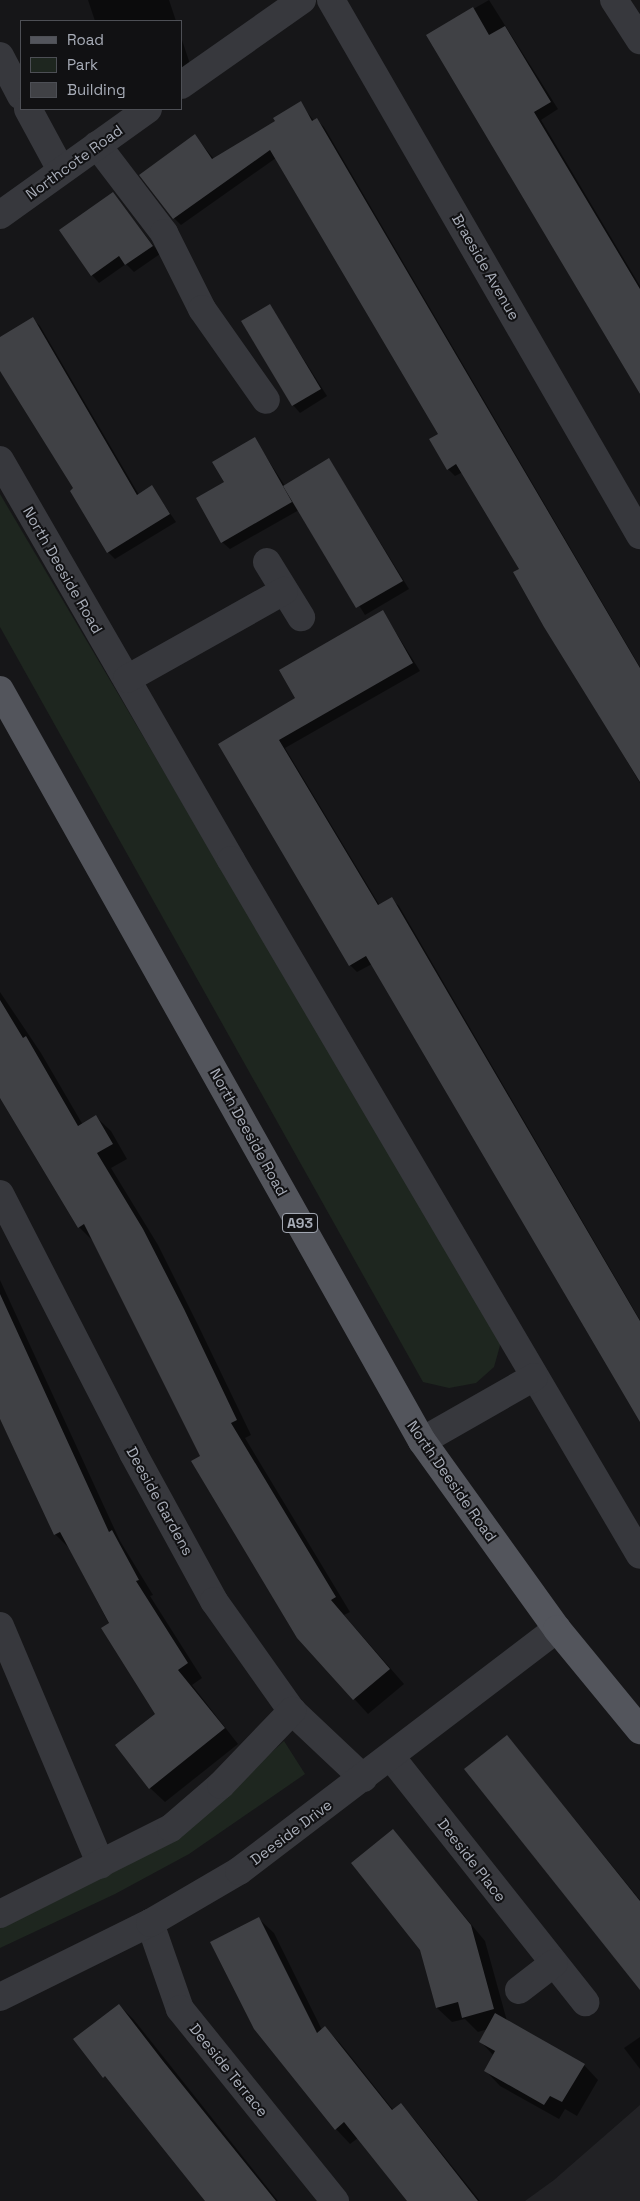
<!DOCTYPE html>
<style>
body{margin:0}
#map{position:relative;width:640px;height:2201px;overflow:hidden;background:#161618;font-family:"Space Grotesk",sans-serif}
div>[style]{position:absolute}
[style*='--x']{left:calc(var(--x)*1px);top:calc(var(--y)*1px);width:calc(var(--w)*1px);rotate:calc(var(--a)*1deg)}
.built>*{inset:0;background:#222225}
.green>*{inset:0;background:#1e261f}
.shadow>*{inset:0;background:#0007}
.building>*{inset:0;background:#404145}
.minor>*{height:28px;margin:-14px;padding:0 14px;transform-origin:14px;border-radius:14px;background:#37383d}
.major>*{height:28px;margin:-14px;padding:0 14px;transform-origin:14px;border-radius:14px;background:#53555c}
span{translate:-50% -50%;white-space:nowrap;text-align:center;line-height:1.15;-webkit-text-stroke:4px #111113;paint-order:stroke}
.shield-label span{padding:1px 4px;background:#111113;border:1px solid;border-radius:4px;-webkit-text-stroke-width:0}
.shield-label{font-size:14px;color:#a8adb8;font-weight:700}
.street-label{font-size:15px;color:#a8adb8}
.legend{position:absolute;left:20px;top:20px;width:162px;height:90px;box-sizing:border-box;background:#111113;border:1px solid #4d4f55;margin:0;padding:6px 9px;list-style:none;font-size:15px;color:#a8adb8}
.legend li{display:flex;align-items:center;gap:10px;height:25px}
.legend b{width:25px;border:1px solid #4d4f55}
</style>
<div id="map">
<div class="built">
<div style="clip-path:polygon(640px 2105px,640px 2201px,525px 2201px,554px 2180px)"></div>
</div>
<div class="green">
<div style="clip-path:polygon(0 494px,501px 1342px,494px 1367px,476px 1383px,449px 1388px,423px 1382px,0 627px)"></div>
<div style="clip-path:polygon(284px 1741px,305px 1774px,189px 1854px,115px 1894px,0 1948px,0 1926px,177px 1839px)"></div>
</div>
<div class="shadow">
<div style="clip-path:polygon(88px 0,169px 0,176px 21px,95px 21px)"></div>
<div style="clip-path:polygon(489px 0,558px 109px,541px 120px,640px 286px,640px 394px,428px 35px)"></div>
<div style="clip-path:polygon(181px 37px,191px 67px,181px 70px)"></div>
<div style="clip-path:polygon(300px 103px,314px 121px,317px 120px,324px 127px,640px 667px,640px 783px,546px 626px,521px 569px,463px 472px,455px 476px,448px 469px,440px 434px,276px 158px,181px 225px,174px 218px,195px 136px,214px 159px,277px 121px)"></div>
<div style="clip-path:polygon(113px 194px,160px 254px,134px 272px,126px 264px,99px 283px,92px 275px)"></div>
<div style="clip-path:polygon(270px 306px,327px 396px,300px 413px,293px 405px)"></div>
<div style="clip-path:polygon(33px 319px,40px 326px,139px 495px,152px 487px,176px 522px,115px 559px,108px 552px,75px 489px,0 367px,0 338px)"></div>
<div style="clip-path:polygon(254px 438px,285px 486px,329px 459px,409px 589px,365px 615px,299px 510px,230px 549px,222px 542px,225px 482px)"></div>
<div style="clip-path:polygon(383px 612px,420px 671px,285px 748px,380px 906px,391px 899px,399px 906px,640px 1320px,640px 1419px,372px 964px,357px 972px,350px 965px,220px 745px,296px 698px)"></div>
<div style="clip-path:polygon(0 992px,41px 1053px,83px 1125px,96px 1117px,111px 1131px,127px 1159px,111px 1168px,158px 1245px,198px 1325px,251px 1435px,245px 1438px,350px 1612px,344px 1615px,404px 1684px,368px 1714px,298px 1637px,201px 1456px,93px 1241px,79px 1227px,0 1093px)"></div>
<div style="clip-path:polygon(0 1280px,120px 1541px,153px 1595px,150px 1596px,202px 1678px,192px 1685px,238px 1744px,165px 1802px,150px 1788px,156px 1714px,70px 1549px,55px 1534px,0 1419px)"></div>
<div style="clip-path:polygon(507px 1736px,640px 1900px,640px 1988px)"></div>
<div style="clip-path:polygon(393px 1830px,485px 1941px,507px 2021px,584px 2065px,598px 2080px,577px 2116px,565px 2109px,559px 2119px,500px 2086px,486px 2071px,494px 2056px,481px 2042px,488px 2029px,478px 2032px,465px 2019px,452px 2022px,437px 2008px)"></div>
<div style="clip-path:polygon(259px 1919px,274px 1933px,322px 2030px,325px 2028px,340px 2043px,394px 2111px,401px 2105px,415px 2120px,480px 2201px,408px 2201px,358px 2138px,350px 2144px,336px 2129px)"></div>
<div style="clip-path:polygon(119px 2005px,134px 2020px,278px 2201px,207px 2201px)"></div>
<div style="clip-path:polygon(640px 2037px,640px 2069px,624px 2048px)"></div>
</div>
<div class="building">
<div style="clip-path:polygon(473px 7px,489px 35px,505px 26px,551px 102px,534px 112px,640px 289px,640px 394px,426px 35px)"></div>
<div style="clip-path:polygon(301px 101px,312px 121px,317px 118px,640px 668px,640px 782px,544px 627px,513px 572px,519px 569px,456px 464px,447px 470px,429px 439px,438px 434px,270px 150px,173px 219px,139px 175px,195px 134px,212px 159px,275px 121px,273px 118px)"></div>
<div style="clip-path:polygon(113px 192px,153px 246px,125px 265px,119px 256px,91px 276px,59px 230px)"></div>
<div style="clip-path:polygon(270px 304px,321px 389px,292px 406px,241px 321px)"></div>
<div style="clip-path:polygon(33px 317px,137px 495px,152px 485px,170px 514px,107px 553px,70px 491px,73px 488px,0 371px,0 337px)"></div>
<div style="clip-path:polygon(255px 437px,292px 502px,221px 543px,196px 498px,224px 482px,212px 462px)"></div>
<div style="clip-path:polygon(329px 458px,403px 581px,356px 608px,283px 486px)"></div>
<div style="clip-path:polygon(383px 610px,413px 663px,279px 740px,378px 905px,392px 897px,640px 1321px,640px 1422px,366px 956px,349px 966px,218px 744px,295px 698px,279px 670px)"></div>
<div style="clip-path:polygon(0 1000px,23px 1038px,26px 1036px,78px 1126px,96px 1115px,113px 1144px,97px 1153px,143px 1229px,184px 1309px,237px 1420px,231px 1423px,336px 1597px,331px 1600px,390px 1669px,353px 1700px,297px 1638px,191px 1461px,200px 1456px,84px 1224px,78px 1228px,0 1098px)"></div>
<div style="clip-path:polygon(0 1294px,109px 1532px,112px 1530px,139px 1580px,136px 1581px,188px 1663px,178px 1670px,225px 1728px,149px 1789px,115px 1745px,155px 1714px,101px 1628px,109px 1623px,60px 1532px,54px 1535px,0 1419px)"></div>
<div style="clip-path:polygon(507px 1735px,640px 1901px,640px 1990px,464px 1769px)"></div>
<div style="clip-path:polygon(393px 1829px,471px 1925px,494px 2009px,462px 2018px,458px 2002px,436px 2008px,420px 1950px,351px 1863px)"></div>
<div style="clip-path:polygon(259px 1917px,317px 2033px,325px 2026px,392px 2110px,401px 2103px,478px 2201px,407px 2201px,344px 2122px,335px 2130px,254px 2029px,210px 1942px)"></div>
<div style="clip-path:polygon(119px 2004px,163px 2061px,276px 2201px,205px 2201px,105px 2076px,103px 2078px,73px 2039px)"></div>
<div style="clip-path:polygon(495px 2013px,585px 2064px,562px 2102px,550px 2096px,544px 2105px,484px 2071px,495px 2051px,479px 2042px)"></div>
</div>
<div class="minor">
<div style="--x:331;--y:0;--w:618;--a:59.99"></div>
<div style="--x:614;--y:0;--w:48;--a:57"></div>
<div style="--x:0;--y:56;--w:45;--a:62.3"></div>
<div style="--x:181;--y:85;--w:148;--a:-35.1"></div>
<div style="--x:28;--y:109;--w:69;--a:61.6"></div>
<div style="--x:97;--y:145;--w:111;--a:52.7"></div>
<div style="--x:164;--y:233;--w:85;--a:63.4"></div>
<div style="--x:202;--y:309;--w:111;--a:54.9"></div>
<div style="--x:0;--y:215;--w:182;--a:-35.6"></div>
<div style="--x:0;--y:460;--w:462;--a:60"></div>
<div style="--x:231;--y:860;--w:806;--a:59.52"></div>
<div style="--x:267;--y:562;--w:65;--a:58.3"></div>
<div style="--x:127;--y:679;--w:180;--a:-29.3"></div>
<div style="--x:0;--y:1194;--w:291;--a:62.8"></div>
<div style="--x:133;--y:1453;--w:169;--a:61.3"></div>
<div style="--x:214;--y:1601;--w:135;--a:54.7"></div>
<div style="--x:292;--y:1711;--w:98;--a:43.3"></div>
<div style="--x:422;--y:1441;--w:129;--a:-29.7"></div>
<div style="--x:0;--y:1626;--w:259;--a:67.1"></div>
<div style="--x:391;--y:1757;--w:313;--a:51.6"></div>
<div style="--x:0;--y:1914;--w:191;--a:-26.7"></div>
<div style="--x:171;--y:1828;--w:66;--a:-40.7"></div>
<div style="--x:221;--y:1785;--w:103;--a:-46.2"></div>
<div style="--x:150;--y:1923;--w:91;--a:70.8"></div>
<div style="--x:180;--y:2009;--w:247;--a:51.1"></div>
<div style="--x:519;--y:1990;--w:44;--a:-37.6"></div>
<div style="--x:0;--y:1997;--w:167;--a:-26.3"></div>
<div style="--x:150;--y:1923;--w:103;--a:-30.3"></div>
<div style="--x:239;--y:1871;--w:400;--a:-37.3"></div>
</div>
<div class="major">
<div style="--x:0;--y:690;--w:861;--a:60.67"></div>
<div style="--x:422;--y:1441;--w:231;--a:54.3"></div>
<div style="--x:557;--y:1629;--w:131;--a:50.6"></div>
</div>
<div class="shield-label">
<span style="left:300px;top:1223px">A93</span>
</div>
<div class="street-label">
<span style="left:74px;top:162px;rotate:-36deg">Northcote Road</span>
<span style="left:486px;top:267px;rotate:60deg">Braeside Avenue</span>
<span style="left:63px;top:570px;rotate:60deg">North Deeside Road</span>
<span style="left:249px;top:1132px;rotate:61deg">North Deeside Road</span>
<span style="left:452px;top:1481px;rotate:55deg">North Deeside Road</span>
<span style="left:160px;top:1501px;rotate:61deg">Deeside Gardens</span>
<span style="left:291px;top:1832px;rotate:-37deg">Deeside Drive</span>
<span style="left:472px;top:1860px;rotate:52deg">Deeside Place</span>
<span style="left:229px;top:2070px;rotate:51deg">Deeside Terrace</span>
</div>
<ul class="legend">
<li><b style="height:6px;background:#53555c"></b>Road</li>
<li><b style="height:14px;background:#1e261f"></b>Park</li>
<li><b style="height:14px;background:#404145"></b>Building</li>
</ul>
</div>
